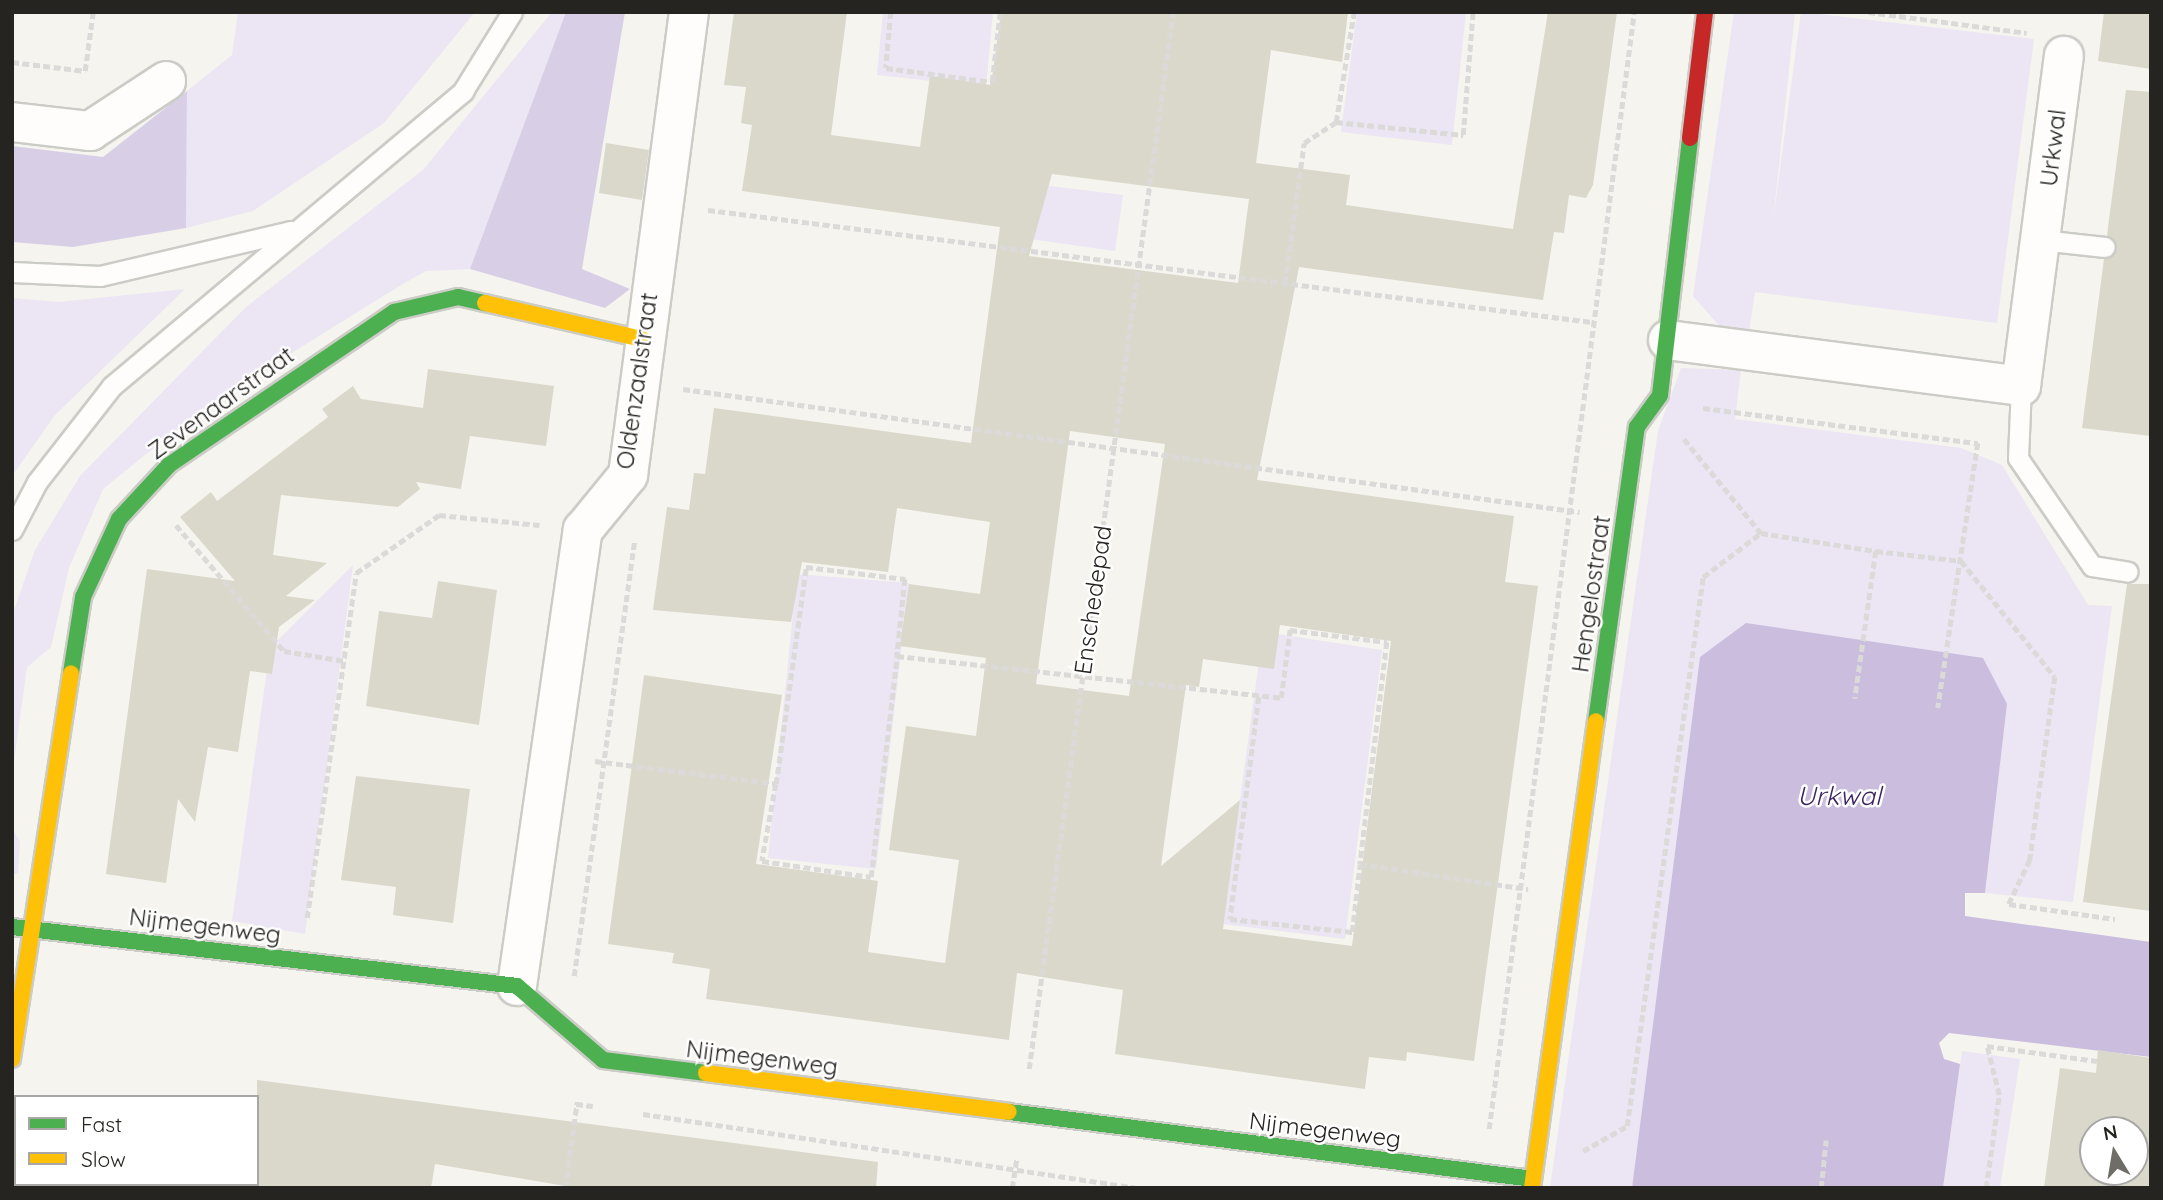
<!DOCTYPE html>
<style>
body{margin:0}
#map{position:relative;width:2163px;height:1200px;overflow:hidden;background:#f5f4ee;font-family:Quicksand,sans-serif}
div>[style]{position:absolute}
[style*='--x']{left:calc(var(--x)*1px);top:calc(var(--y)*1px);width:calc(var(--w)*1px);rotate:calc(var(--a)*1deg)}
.green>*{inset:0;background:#ebe5f4}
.forest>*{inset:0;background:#d8cfe7}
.water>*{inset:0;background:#cabdde}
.building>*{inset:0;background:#dad8cb}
.path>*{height:4.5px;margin-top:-2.25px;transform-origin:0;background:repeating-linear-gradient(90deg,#dbdad8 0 7px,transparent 0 10.5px)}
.roads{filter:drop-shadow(2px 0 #ccccc7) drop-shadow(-2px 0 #ccccc7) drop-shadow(0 2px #ccccc7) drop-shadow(0 -2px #ccccc7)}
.lane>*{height:19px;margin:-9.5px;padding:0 9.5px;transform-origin:9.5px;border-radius:9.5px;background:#fefdfc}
.street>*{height:38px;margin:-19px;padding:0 19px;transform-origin:19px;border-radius:19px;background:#fefdfc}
.fast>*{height:16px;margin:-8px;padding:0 8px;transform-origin:8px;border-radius:8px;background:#4caf50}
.slow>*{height:16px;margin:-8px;padding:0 8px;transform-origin:8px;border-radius:8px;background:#ffc107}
.jam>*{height:16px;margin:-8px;padding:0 8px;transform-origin:8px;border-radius:8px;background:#c62828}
span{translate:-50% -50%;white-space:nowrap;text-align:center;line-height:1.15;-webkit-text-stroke:5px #fff;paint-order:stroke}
.street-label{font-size:24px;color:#252420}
.water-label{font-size:26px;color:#3d245f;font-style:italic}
.frame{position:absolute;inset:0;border:14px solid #252420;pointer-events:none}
.legend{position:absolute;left:14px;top:1095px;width:245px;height:91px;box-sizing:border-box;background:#fff;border:2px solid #a8a7a6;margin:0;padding:9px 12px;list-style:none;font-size:21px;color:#252420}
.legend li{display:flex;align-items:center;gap:14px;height:35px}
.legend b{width:35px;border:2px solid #a8a7a6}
.north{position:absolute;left:2079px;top:1116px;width:70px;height:70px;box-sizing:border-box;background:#fff;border:2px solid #a8a7a6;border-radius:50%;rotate:349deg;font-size:19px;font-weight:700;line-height:28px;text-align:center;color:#252420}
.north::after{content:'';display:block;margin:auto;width:24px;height:32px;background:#6e6d68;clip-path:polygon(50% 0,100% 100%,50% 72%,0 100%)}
</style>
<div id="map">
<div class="green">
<div style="clip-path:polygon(238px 12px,475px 12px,384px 123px,253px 211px,186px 228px,187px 91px,232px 55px)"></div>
<div style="clip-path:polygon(552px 12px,566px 12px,470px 269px,426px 271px,401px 285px,203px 408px,103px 489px,69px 568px,51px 647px,27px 667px,12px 776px,12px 616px,35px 550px,80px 476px,246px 307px,423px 170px)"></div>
<div style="clip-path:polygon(883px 12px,993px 12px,986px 87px,877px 75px)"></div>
<div style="clip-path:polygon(1357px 12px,1466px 12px,1452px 145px,1341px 132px)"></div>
<div style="clip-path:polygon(1734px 12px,1795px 12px,1773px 222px,1801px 12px,2034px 39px,1997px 323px,1755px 292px,1749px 332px,1722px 329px,1693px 296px)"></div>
<div style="clip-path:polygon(1011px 181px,1123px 195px,1115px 251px,1001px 235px)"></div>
<div style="clip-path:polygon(185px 289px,55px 415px,12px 476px,12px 298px,59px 302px)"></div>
<div style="clip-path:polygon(1681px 368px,1741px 370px,1735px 419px,1961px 448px,2002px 465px,2088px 605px,2112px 606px,2073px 902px,1985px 893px,2007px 704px,1700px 657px,1632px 1188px,1550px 1188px,1658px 431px)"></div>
<div style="clip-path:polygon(353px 565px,305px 934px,232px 921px,270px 648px)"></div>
<div style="clip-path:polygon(797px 574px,909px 583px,876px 869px,768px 858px)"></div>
<div style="clip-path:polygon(1263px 632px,1382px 650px,1345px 939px,1223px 924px)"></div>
<div style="clip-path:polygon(12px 828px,20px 842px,18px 873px,12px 875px)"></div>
<div style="clip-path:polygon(1962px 1051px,2020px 1059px,2000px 1188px,1943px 1188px)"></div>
</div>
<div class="forest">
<div style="clip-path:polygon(566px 12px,625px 12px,582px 269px,630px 289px,605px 308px,470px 269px)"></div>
<div style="clip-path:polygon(187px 91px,186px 228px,73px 247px,12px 242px,12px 146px,103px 157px)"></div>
</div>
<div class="water">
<div style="clip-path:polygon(1746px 623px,1983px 658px,2007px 704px,1985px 893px,1965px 893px,1965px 916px,2151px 942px,2151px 1057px,1949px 1033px,1939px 1043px,1944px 1059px,1960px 1064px,1943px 1188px,1632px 1188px,1700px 657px)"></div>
</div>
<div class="building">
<div style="clip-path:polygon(evenodd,734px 12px,847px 12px,831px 135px,920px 147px,930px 76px,991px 85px,1001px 12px,1348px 12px,1342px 62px,1271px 50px,1256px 163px,1350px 175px,1346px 205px,1513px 229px,1548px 12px,1617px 12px,1593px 185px,1586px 198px,1569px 195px,1564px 233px,1554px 232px,1543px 300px,1299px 267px,1257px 480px,1514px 516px,1505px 582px,1538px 586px,1474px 1061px,1407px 1052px,1406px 1061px,1369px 1057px,1365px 1089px,1115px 1054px,1123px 990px,1017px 973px,1009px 1040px,706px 999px,710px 969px,672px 963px,674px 953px,608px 944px,644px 675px,782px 695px,756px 864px,878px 881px,868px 952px,945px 963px,959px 860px,889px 850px,906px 726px,976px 736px,986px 658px,900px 646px,909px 584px,980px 594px,990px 522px,897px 508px,888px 572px,802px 562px,791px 622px,653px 610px,667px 507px,689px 510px,694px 473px,705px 474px,714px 408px,971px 443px,1000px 227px,742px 191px,752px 125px,741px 123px,746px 87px,724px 85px,734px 12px,1052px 174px,1249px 199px,1238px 283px,1029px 256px,1052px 174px,734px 12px,1070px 431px,1165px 444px,1129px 696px,1036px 684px,1070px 431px,734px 12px,1280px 625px,1391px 641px,1352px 946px,1223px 929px,1240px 800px,1161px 866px,1186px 685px,1199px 687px,1203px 659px,1274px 669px,1280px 625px)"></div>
<div style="clip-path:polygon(2104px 12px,2151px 12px,2151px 69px,2098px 61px)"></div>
<div style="clip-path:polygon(2126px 90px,2151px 92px,2151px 436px,2082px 428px,2104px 259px,2117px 249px,2107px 235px)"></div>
<div style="clip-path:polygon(606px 143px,649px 150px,642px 200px,599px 193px)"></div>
<div style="clip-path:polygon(428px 369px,554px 386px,546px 446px,470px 436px,461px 489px,416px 482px,420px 489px,398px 507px,281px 495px,273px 555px,327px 563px,286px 596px,315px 600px,279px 627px,272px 674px,250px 671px,238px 752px,208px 747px,195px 822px,178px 799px,166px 883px,106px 874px,147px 569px,235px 581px,180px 517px,211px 492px,217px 501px,328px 417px,322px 409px,353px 386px,361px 399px,423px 408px)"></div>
<div style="clip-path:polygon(438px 581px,497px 590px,479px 725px,366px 706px,379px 611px,432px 618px)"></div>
<div style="clip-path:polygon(2127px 584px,2151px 584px,2151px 911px,2083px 902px)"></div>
<div style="clip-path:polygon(356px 776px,470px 789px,453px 923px,393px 915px,396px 887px,341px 880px)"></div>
<div style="clip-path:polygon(evenodd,2098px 1050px,2151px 1058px,2151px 1188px,2044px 1188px,2060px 1068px,2096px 1073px,2098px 1050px,2093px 1130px,2135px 1130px,2135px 1172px,2093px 1172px,2093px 1130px)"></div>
<div style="clip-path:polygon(257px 1080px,878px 1162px,876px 1188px,577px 1188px,435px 1164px,431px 1188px,257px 1188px)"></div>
</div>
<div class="path">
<div style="--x:891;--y:12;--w:56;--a:95.1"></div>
<div style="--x:886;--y:68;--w:107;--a:7.5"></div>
<div style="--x:992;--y:82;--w:70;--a:-83.5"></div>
<div style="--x:1868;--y:12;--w:160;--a:7.5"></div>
<div style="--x:12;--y:62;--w:74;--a:7"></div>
<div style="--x:85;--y:71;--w:60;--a:-82.3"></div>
<div style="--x:1336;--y:122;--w:111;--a:-80.7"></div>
<div style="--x:708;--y:210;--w:891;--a:7.22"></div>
<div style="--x:1285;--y:283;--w:141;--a:-82.3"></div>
<div style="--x:1304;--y:143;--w:38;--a:-33"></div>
<div style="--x:1336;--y:122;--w:128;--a:5.8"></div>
<div style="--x:1463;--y:135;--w:123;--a:-85.4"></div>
<div style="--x:683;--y:389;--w:905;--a:7.81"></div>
<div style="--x:1703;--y:408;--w:277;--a:7.3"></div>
<div style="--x:1978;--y:443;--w:268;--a:98.6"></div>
<div style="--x:1684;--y:439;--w:122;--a:50.7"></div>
<div style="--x:1761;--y:533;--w:116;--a:8.9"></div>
<div style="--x:1876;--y:551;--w:149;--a:98.1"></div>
<div style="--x:176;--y:525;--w:166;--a:49.4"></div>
<div style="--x:284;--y:651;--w:62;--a:9.3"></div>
<div style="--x:1876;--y:551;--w:86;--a:6.7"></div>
<div style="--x:1961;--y:561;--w:149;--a:51"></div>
<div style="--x:2055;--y:677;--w:185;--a:97.8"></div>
<div style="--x:2030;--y:860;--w:49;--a:115.5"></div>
<div style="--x:2009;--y:904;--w:107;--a:8.1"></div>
<div style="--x:1259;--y:697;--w:224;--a:97.4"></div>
<div style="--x:1230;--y:919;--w:123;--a:6.1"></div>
<div style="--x:1352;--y:932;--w:68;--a:-83.3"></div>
<div style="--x:595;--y:761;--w:182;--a:7.2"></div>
<div style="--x:776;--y:784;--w:219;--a:-82.1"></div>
<div style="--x:806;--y:567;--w:100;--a:6.9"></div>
<div style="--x:905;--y:579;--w:77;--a:95.9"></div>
<div style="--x:897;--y:656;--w:386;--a:6.2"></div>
<div style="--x:1281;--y:698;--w:69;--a:-82.5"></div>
<div style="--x:1290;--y:630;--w:98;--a:7.1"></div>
<div style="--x:1387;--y:642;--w:224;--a:96.9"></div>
<div style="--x:1360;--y:864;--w:170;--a:8.5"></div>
<div style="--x:776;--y:784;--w:78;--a:100.3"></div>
<div style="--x:762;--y:861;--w:110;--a:8.4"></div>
<div style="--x:871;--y:877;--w:223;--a:-83.3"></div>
<div style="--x:307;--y:918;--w:348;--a:-81.9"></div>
<div style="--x:356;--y:573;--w:101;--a:-34.9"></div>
<div style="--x:439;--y:515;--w:101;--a:5.7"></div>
<div style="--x:574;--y:976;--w:439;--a:-82.1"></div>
<div style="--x:1029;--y:1069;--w:1067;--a:-82.24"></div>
<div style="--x:576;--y:1104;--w:17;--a:7"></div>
<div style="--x:643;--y:1114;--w:500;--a:8.5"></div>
<div style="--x:1489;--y:1129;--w:1126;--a:-82.6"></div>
<div style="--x:1583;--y:1151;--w:51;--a:-29.6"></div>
<div style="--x:1627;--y:1126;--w:554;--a:-82.12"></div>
<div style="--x:1703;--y:577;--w:73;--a:-37.2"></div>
<div style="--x:565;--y:1188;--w:87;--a:-82.1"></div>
<div style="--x:1012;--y:1188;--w:31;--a:-81"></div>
<div style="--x:1821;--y:1188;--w:48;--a:-84.1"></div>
<div style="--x:1986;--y:1188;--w:94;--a:-82"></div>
<div style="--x:1999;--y:1095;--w:50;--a:-103.8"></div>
<div style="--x:1987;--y:1046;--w:111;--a:7.8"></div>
</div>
<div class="roads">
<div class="lane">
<div style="--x:2041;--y:240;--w:64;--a:6.2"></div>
<div style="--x:12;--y:272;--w:88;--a:2.6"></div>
<div style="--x:100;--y:276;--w:196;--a:-13.3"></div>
<div style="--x:2021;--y:386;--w:72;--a:92.4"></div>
<div style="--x:2018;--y:458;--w:131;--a:55.6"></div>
<div style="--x:2092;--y:566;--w:36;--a:9"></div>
<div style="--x:12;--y:530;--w:54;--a:-62.5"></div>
<div style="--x:37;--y:482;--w:122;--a:-52"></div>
<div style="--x:112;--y:386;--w:459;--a:-40"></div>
<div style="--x:463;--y:91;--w:93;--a:-58.2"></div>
</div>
<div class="street">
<div style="--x:12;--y:122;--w:79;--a:6.6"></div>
<div style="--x:90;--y:131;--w:91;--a:-33.3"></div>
<div style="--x:1668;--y:340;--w:356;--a:7.4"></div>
<div style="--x:2021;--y:386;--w:333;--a:-82.6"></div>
<div style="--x:517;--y:986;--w:461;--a:-81.8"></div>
<div style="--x:583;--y:530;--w:71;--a:-50.7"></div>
<div style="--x:628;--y:475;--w:467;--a:-82.5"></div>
</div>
<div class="fast">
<div style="--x:71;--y:673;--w:77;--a:-81"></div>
<div style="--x:83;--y:597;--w:86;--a:-65.2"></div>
<div style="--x:119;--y:519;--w:74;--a:-47.2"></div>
<div style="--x:169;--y:465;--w:272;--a:-34.2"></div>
<div style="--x:394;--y:312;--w:66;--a:-13.2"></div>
<div style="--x:458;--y:297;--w:28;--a:13"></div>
<div style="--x:1596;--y:721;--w:297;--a:-82.1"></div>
<div style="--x:1637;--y:427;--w:39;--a:-54"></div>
<div style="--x:1660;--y:395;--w:259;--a:-83.3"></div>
<div style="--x:12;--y:927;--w:508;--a:6.66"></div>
<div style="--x:517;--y:986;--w:113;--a:40.7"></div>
<div style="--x:603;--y:1060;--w:104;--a:7.2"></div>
<div style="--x:1009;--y:1112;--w:528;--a:7.29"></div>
</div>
<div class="slow">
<div style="--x:485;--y:303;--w:161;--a:12.9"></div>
<div style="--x:12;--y:1059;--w:390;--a:-81.3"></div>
<div style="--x:706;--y:1073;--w:305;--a:7.3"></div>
<div style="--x:1532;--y:1188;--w:471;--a:-82.2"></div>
</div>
<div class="jam">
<div style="--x:1690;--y:138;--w:127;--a:-83.2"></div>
</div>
</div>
<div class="street-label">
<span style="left:2053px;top:148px;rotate:-83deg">Urkwal</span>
<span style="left:637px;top:381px;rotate:-82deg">Oldenzaalstraat</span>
<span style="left:221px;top:403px;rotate:-36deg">Zevenaarstraat</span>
<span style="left:1591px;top:594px;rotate:-82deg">Hengelostraat</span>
<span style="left:1093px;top:600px;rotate:-82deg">Enschedepad</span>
<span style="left:205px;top:926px;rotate:7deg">Nijmegenweg</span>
<span style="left:762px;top:1058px;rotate:7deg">Nijmegenweg</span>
<span style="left:1325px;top:1130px;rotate:7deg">Nijmegenweg</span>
</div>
<div class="water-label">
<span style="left:1839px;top:796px">Urkwal</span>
</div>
<div class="frame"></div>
<ul class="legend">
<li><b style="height:9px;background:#4caf50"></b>Fast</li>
<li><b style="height:9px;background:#ffc107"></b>Slow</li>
</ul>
<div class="north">N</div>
</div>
